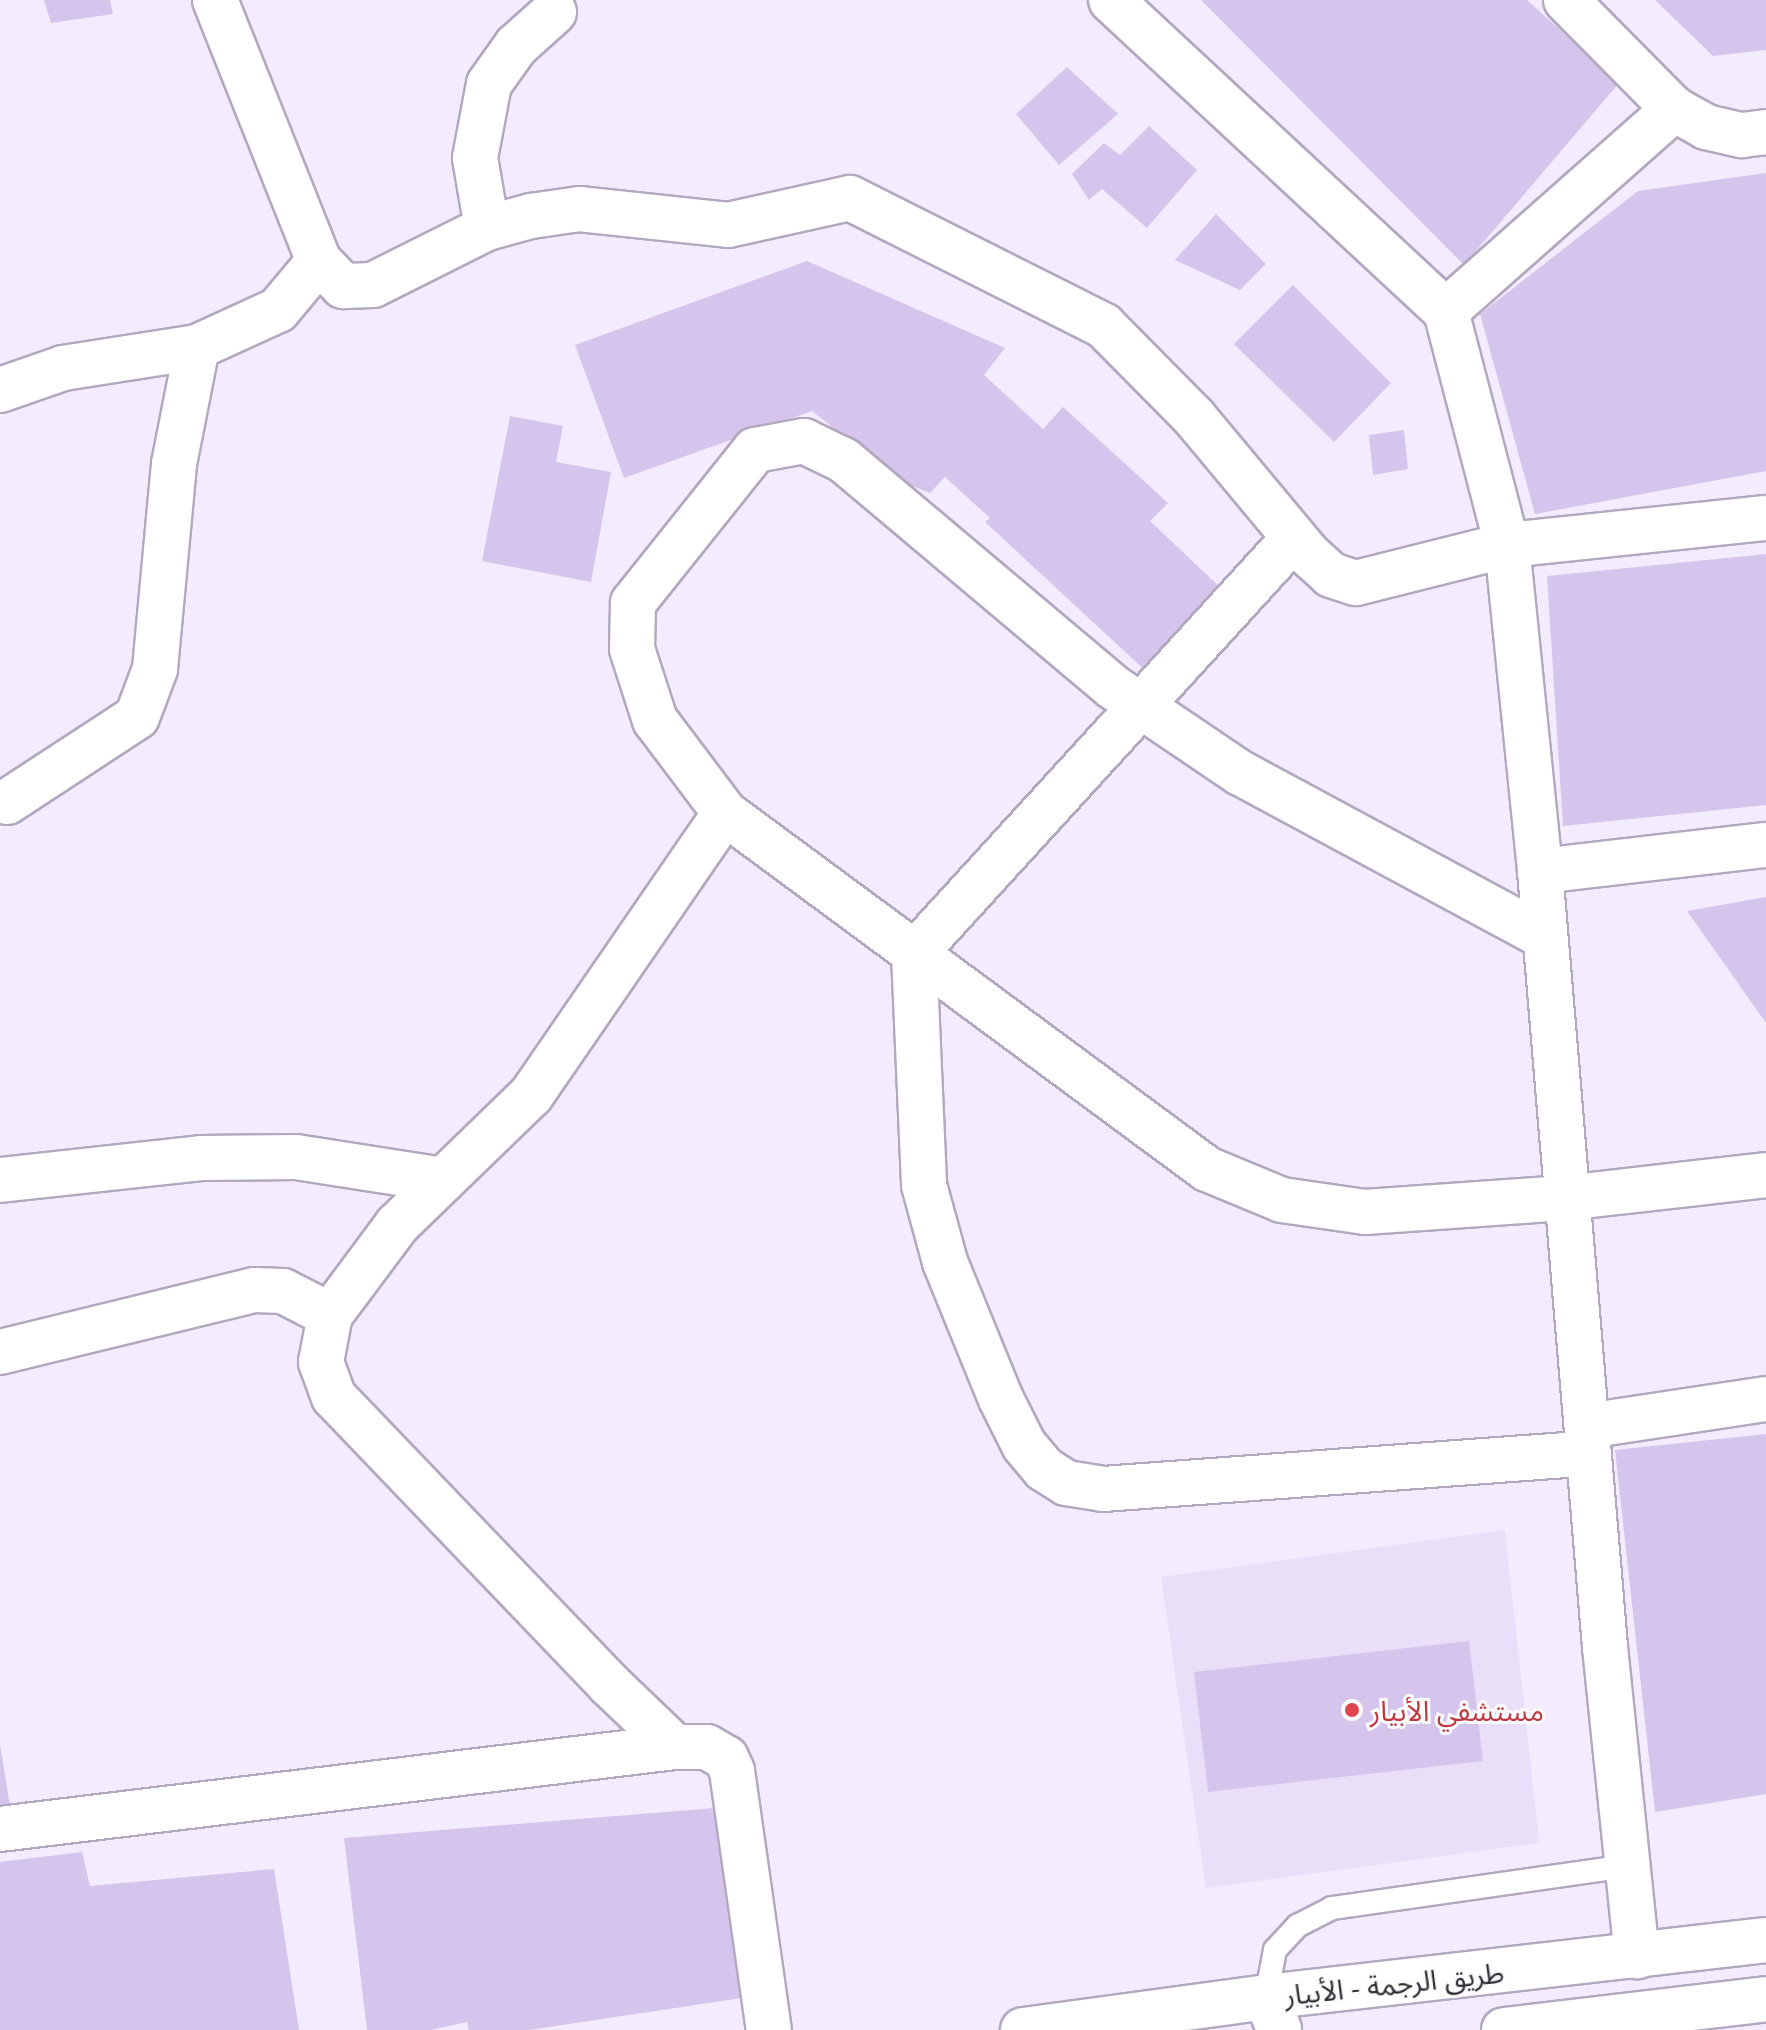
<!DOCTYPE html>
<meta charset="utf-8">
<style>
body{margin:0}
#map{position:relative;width:1766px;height:2030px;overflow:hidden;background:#f3ebfe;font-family:"Open Sans","Noto Sans Arabic",sans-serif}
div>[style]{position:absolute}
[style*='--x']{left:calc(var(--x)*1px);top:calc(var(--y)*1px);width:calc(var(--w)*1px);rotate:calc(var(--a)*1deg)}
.built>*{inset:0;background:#e9dff8}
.building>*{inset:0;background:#d5c5ec}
.roads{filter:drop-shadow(2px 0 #b2a8bf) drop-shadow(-2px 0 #b2a8bf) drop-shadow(0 2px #b2a8bf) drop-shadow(0 -2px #b2a8bf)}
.service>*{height:22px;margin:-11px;padding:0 11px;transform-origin:11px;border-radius:11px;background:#fff}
.minor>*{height:44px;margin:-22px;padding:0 22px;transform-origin:22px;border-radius:22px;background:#fff}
.trunk>*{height:44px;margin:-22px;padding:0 22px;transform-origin:22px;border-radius:22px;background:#fff}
.dots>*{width:22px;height:22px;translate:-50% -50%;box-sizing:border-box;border:4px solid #fcfcfc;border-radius:50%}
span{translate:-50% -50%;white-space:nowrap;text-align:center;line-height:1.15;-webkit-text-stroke:6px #fcfcfc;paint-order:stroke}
.health-label{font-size:28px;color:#be3a42}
.left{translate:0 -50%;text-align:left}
.street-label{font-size:28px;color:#312d36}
</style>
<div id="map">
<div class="built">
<div style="clip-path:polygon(1505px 1530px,1539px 1843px,1206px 1888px,1161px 1577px)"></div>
</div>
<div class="building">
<div style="clip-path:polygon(44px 0,110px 0,113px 14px,51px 23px)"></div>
<div style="clip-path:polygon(1201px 0,1527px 0,1619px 83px,1464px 265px)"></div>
<div style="clip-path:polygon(1655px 0,1766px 0,1766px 50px,1713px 56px)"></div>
<div style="clip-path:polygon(1067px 67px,1118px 114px,1059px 165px,1016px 114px)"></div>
<div style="clip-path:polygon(1149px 126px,1197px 170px,1147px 228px,1102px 189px,1089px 200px,1072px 174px,1104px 143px,1120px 155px)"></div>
<div style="clip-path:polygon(1766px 173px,1766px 471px,1535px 514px,1480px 314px,1638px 191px)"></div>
<div style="clip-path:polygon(1216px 214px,1266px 264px,1240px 290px,1175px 260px)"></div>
<div style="clip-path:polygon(807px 261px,1005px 348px,984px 375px,1043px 429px,1063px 407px,1168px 503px,1150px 521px,1225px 592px,1148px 673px,985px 522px,990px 518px,945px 477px,930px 493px,900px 481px,812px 411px,624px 478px,575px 345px)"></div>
<div style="clip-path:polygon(1293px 285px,1391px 383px,1334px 442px,1234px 344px)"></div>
<div style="clip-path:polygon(510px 416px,563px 426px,556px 462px,611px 472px,591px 582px,482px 561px)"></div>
<div style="clip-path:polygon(1404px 430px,1408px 469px,1373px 475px,1369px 435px)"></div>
<div style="clip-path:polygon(1766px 554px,1766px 805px,1563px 826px,1547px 576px)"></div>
<div style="clip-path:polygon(1766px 897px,1766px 1023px,1687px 911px)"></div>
<div style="clip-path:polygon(1766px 1434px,1766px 1794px,1655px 1812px,1615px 1450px)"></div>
<div style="clip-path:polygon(1469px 1641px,1483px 1761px,1208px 1792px,1194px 1672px)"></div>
<div style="clip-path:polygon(0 1744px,12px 1819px,0 1821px)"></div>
<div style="clip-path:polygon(727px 1807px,755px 1996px,529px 2030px,469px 2030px,467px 2022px,431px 2030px,367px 2030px,344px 1838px)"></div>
<div style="clip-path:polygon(82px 1852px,90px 1886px,274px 1869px,299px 2030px,0 2030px,0 1862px)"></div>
</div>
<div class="roads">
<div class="service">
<div style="--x:1266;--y:1997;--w:48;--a:-79.2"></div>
<div style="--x:1275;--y:1950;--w:33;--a:-47"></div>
<div style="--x:1297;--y:1926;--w:39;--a:-27"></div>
<div style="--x:1332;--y:1908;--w:297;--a:-8.1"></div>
</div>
<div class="minor">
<div style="--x:215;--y:0;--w:281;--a:68.3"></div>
<div style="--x:319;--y:261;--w:35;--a:46"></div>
<div style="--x:343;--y:286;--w:30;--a:-2"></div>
<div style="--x:373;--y:285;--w:127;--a:-26.6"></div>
<div style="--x:487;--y:228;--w:46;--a:-15.3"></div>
<div style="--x:531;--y:216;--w:49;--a:-8.3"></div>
<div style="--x:579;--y:209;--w:150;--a:6.1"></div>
<div style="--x:728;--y:225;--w:125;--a:-12.5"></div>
<div style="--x:850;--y:198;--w:284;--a:26.7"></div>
<div style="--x:1104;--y:326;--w:128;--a:45.3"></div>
<div style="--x:1194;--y:417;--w:178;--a:50.2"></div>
<div style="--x:1308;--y:554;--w:31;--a:42"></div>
<div style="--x:1331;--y:575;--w:26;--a:18"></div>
<div style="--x:1356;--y:583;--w:156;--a:-14.1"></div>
<div style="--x:1507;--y:545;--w:260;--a:-6"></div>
<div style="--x:1111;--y:0;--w:457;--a:42.9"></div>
<div style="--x:1446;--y:311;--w:242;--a:75.4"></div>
<div style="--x:1507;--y:545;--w:328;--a:84.2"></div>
<div style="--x:1540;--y:871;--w:779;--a:85.21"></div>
<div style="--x:1605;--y:1647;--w:311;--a:84.1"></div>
<div style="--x:1566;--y:0;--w:153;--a:45.3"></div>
<div style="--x:1674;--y:109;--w:37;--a:29"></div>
<div style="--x:1706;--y:127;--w:37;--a:13"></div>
<div style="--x:1742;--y:135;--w:24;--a:-7"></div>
<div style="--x:487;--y:228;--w:71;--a:-99.7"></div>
<div style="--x:475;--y:158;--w:75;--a:-79.3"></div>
<div style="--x:489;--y:84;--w:47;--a:-54.6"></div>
<div style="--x:516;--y:46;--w:51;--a:-41.8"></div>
<div style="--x:1446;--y:311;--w:305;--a:-41.5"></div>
<div style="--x:0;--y:390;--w:67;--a:-19.2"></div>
<div style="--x:63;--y:368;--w:136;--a:-8.9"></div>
<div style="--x:197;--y:347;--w:89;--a:-24.6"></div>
<div style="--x:278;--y:310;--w:64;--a:-50.1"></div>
<div style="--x:1294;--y:538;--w:563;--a:132.41"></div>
<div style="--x:914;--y:954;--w:231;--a:87.5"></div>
<div style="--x:924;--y:1185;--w:80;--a:74.7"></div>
<div style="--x:945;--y:1262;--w:148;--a:67.8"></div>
<div style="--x:1001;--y:1399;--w:51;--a:63.4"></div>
<div style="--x:1024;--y:1445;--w:31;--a:50"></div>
<div style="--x:1044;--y:1469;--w:26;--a:32"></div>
<div style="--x:1066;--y:1483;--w:37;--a:9"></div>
<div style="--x:1103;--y:1489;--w:487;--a:-4.2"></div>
<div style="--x:7;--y:802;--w:155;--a:-33.2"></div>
<div style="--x:137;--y:717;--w:51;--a:-69.4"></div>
<div style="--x:155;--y:669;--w:206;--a:-84.7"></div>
<div style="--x:174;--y:464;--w:119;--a:-78.9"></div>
<div style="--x:725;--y:813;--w:342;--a:124.5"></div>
<div style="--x:531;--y:1095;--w:187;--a:135.9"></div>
<div style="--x:397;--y:1225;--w:112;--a:126.7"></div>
<div style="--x:330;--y:1315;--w:48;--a:100.8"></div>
<div style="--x:321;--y:1362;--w:37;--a:70"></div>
<div style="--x:334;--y:1397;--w:397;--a:46.2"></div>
<div style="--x:609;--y:1684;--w:91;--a:43.7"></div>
<div style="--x:675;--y:1747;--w:32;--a:0"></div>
<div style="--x:707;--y:1747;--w:22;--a:30"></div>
<div style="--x:726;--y:1758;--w:14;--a:65"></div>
<div style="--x:732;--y:1771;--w:262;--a:81.9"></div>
<div style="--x:1540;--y:871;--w:227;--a:-6.6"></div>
<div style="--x:1543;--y:936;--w:344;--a:-151.7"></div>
<div style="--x:1240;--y:773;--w:153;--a:-145.9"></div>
<div style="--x:1113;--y:687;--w:353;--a:-139.9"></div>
<div style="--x:843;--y:460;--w:43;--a:-154"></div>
<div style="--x:804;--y:441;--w:50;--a:169.6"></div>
<div style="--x:755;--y:450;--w:196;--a:128.6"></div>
<div style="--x:633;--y:603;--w:46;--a:91.2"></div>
<div style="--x:632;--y:649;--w:75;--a:72.1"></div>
<div style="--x:655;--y:720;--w:116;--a:53"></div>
<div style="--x:725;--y:813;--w:599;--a:36.45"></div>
<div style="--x:1207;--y:1169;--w:81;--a:22.5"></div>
<div style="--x:1282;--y:1200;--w:84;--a:8.2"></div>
<div style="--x:1365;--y:1212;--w:200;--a:-4"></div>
<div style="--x:1565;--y:1198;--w:202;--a:-6.5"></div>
<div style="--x:0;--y:1180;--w:202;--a:-6.2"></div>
<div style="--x:201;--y:1158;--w:95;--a:-0.6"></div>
<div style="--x:296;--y:1157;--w:149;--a:8.9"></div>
<div style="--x:0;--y:1352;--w:262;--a:-13.7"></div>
<div style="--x:255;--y:1290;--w:28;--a:2"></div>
<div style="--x:283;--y:1291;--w:53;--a:27.1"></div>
<div style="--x:1587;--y:1426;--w:181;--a:-8.6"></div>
<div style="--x:0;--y:1829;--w:680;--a:-6.93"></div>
<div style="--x:1266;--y:1997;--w:35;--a:68"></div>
</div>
<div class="trunk">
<div style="--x:1023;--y:2030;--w:245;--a:-7.7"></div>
<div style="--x:1266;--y:1997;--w:503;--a:-6.5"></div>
<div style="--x:1504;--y:2030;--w:264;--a:-6.7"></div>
</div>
</div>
<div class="dots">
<div style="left:1352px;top:1710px;background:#e0444e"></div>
</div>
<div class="health-label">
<span class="left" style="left:1370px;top:1710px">مستشفي الأبيار</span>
</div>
<div class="street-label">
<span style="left:1394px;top:1983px;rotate:-6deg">طريق الرجمة - الأبيار</span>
</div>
</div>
